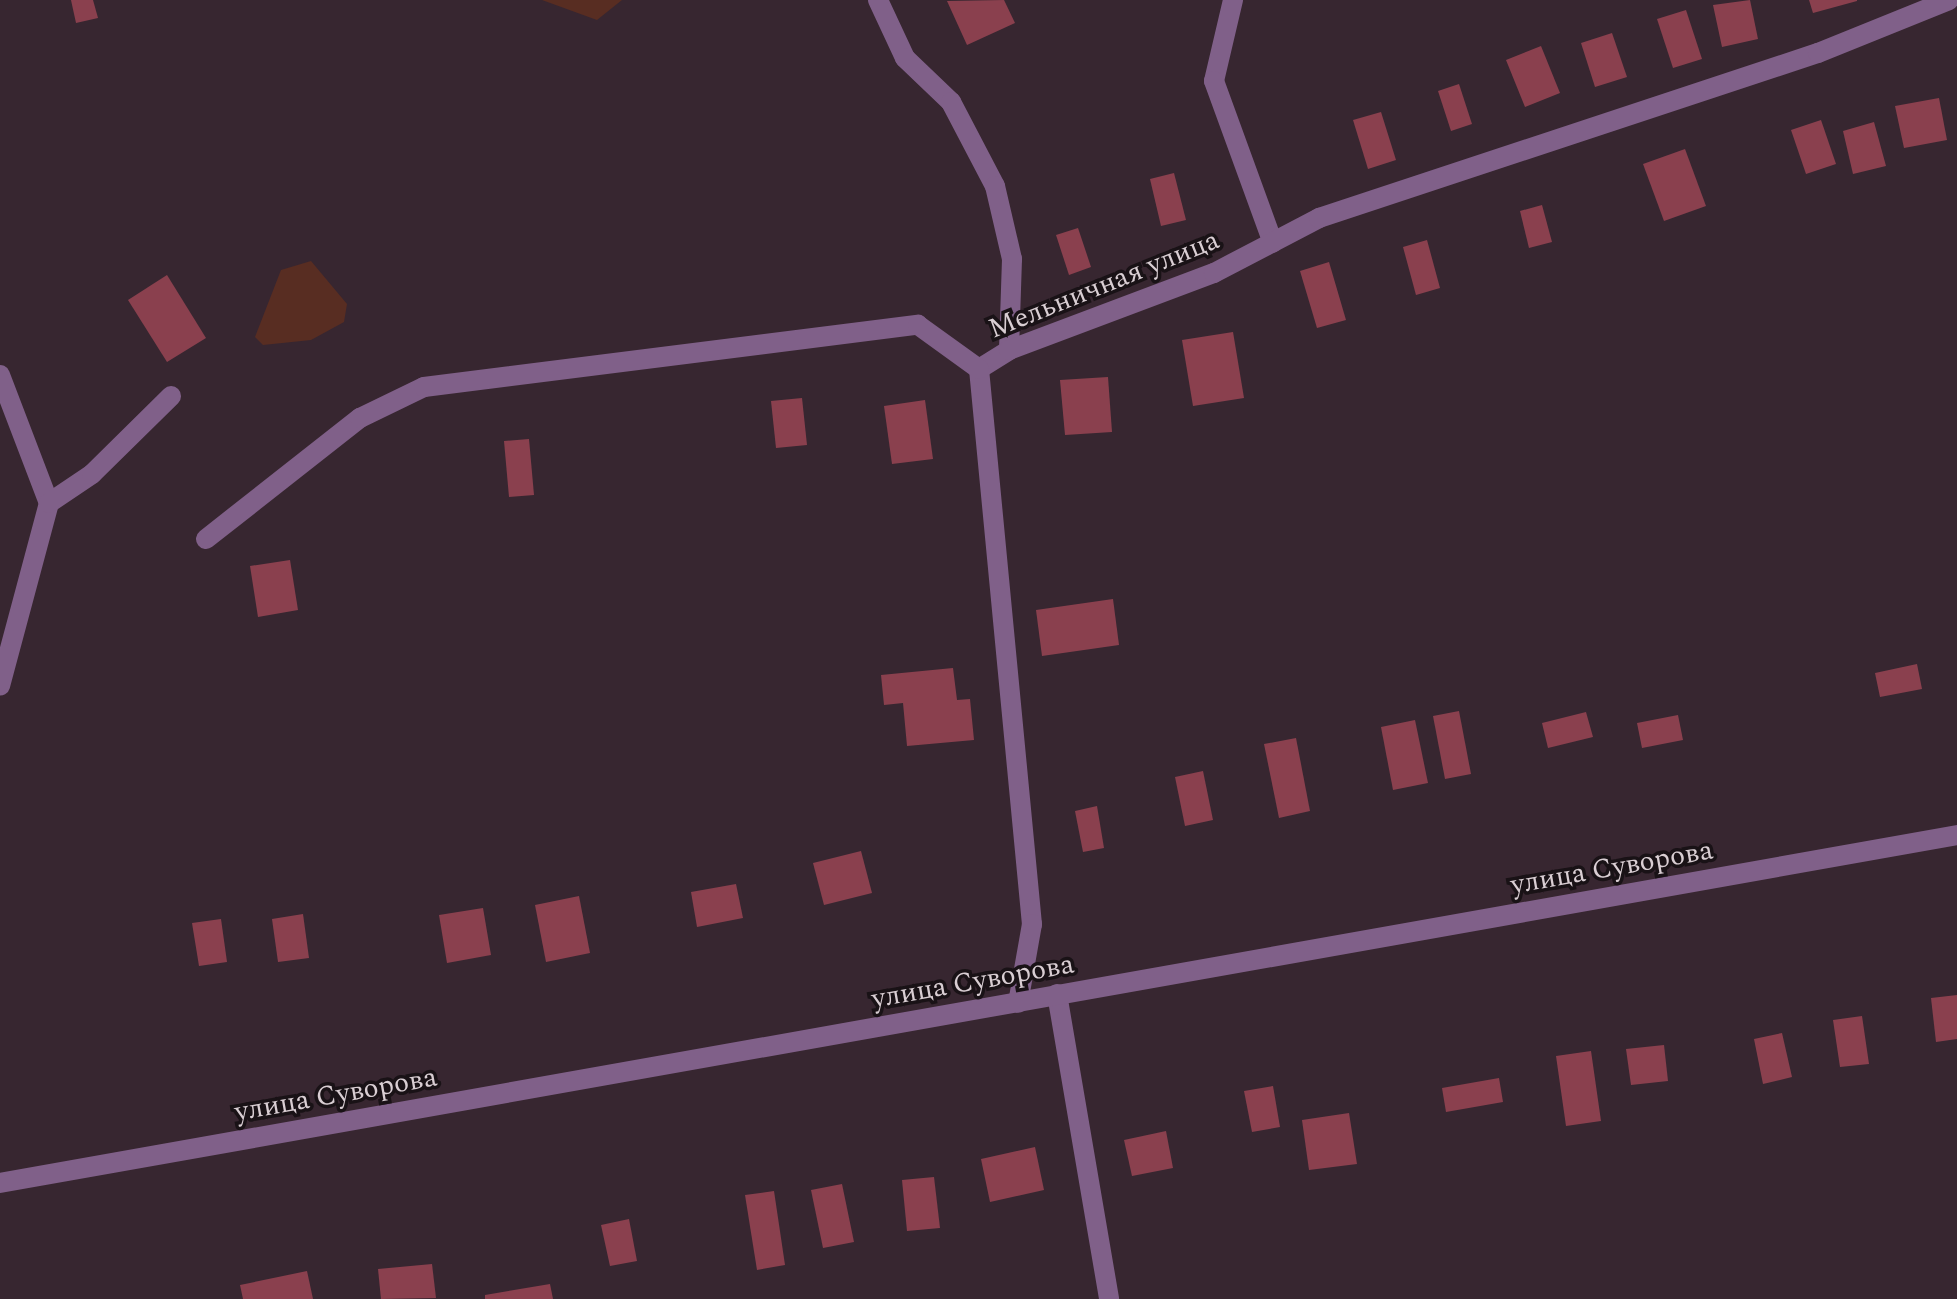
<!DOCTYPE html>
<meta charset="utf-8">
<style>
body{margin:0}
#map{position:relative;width:1957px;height:1299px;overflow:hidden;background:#372630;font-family:Spectral,serif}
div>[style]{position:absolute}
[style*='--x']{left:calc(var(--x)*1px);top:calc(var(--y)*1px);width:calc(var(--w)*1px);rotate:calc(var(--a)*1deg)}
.green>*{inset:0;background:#582d22}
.building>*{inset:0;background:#8a404e}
.minor>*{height:20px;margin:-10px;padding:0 10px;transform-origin:10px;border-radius:10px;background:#806089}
span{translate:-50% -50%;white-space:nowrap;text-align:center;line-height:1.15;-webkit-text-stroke:7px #191216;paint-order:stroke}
.street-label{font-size:28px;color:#d9ced3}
</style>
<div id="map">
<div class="green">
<div style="clip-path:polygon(542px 0,622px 0,597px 20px)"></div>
<div style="clip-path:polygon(311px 261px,347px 304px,344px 322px,311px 340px,263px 345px,255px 337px,281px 270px)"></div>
</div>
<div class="building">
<div style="clip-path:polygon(71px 0,93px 0,98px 18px,76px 23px)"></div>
<div style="clip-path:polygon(1004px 0,1015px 23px,967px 45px,947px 1px)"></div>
<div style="clip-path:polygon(1750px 0,1758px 39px,1722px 47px,1713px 5px)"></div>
<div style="clip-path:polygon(1809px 0,1857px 0,1857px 1px,1813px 13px)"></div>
<div style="clip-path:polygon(1686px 10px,1702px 59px,1673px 68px,1657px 19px)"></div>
<div style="clip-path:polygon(1612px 33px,1627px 77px,1595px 87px,1581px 43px)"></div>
<div style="clip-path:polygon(1541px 46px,1560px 93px,1525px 107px,1506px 60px)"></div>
<div style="clip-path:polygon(1459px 84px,1472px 124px,1451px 131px,1438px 91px)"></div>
<div style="clip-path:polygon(1939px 98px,1947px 140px,1904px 148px,1895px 106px)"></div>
<div style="clip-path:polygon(1381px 112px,1396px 160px,1368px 169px,1353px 120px)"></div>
<div style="clip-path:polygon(1821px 120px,1836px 164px,1806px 174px,1791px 130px)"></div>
<div style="clip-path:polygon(1874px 122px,1886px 166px,1853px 174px,1843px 131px)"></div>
<div style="clip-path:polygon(1685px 149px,1706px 206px,1664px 221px,1643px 164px)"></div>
<div style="clip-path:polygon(1174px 173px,1186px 220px,1161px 226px,1150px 179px)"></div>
<div style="clip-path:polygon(1542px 205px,1552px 242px,1529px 248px,1520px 211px)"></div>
<div style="clip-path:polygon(1078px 228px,1091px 267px,1069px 275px,1056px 235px)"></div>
<div style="clip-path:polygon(1427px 240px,1440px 288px,1416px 295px,1403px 247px)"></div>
<div style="clip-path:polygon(1329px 262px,1346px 320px,1317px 328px,1300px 271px)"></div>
<div style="clip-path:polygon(167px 275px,206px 338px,167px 362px,128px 300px)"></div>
<div style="clip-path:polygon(1233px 332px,1244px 398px,1193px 406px,1182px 340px)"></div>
<div style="clip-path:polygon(1108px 377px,1112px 432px,1065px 435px,1060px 380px)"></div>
<div style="clip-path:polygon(802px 398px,807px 445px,776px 448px,771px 401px)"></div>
<div style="clip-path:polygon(925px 400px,933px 459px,892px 464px,884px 406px)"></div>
<div style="clip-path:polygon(529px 439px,534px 495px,509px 497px,504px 441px)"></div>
<div style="clip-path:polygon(290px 560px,298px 610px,258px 617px,250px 566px)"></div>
<div style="clip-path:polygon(1113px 599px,1119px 645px,1042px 656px,1036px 610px)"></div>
<div style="clip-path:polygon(1917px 664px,1922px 689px,1880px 697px,1875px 673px)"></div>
<div style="clip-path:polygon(953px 668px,957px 700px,970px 699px,974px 740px,907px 746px,903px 703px,884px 705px,881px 675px)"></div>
<div style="clip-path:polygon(1459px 711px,1471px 774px,1445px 779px,1433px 716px)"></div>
<div style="clip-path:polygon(1586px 712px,1593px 737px,1548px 748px,1542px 723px)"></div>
<div style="clip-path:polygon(1678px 715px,1683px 740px,1642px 748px,1637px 723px)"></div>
<div style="clip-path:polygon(1415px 720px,1428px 783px,1393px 790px,1381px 727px)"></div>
<div style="clip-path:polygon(1296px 738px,1310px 811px,1279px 818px,1264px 744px)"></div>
<div style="clip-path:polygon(1203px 771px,1213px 820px,1185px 826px,1175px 777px)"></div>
<div style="clip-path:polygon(1097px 806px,1104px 848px,1083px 852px,1075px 811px)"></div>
<div style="clip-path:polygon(861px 851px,872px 893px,824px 905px,813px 863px)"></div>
<div style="clip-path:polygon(736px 884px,743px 918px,697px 927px,691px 892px)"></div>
<div style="clip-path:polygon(579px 896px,590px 953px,546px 962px,535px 905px)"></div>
<div style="clip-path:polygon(483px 908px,491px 955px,447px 963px,439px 915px)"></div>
<div style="clip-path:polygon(303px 914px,309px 958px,278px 962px,272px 919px)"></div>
<div style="clip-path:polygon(221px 919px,227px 962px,199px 966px,192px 923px)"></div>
<div style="clip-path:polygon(1957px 995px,1957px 1039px,1936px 1042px,1931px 998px)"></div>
<div style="clip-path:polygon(1862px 1016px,1869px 1064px,1840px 1067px,1833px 1020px)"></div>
<div style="clip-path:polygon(1782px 1033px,1792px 1077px,1763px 1084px,1754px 1039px)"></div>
<div style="clip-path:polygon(1664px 1045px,1668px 1081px,1631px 1085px,1626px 1049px)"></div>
<div style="clip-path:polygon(1591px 1051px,1601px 1121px,1566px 1126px,1556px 1056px)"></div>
<div style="clip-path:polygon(1499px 1078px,1503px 1102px,1446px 1112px,1442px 1088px)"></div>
<div style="clip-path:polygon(1273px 1086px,1280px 1127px,1252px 1132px,1244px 1091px)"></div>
<div style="clip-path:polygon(1349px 1113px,1357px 1164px,1309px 1170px,1302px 1120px)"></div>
<div style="clip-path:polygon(1166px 1131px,1173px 1168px,1132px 1176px,1124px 1140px)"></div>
<div style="clip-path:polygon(1035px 1147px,1044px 1190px,990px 1202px,981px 1159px)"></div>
<div style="clip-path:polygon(934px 1177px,940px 1228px,907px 1231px,902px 1180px)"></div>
<div style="clip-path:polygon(842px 1184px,854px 1242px,823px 1248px,811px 1190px)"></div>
<div style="clip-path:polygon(774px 1191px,785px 1265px,757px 1270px,745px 1195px)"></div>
<div style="clip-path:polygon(629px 1219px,637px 1261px,610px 1266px,601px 1225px)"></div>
<div style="clip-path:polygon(432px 1264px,436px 1298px,381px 1299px,378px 1269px)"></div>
<div style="clip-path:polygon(307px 1271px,313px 1299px,243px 1299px,240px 1285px)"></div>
<div style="clip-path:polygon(550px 1284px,553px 1299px,485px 1299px,485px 1295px)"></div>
</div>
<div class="minor">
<div style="--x:878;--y:0;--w:64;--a:65"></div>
<div style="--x:905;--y:58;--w:64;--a:43.7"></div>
<div style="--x:951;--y:102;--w:95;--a:62.4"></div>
<div style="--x:995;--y:186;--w:75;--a:76.9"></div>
<div style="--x:1012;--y:259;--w:91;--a:91.9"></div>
<div style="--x:1233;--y:0;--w:83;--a:103.2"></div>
<div style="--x:1214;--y:81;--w:172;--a:70"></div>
<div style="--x:979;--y:369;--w:36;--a:-32"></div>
<div style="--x:1009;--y:350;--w:219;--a:-20.6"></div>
<div style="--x:1214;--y:273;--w:119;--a:-27.6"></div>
<div style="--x:1319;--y:218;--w:526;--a:-18.3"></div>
<div style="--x:1818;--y:53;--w:141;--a:-22"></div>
<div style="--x:979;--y:369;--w:558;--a:84.55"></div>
<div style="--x:1032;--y:924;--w:80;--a:100"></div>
<div style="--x:0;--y:375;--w:137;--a:69.1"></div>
<div style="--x:49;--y:503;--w:189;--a:105"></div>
<div style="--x:49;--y:503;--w:52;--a:-34"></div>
<div style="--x:92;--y:474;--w:111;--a:-44.6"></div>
<div style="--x:206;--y:539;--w:196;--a:-38.2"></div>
<div style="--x:360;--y:418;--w:71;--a:-25.8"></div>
<div style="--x:424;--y:387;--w:498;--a:-7.2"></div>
<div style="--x:918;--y:325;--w:75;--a:35.8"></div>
<div style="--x:1057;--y:994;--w:309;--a:80.3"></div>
<div style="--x:0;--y:1183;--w:1988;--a:-10.08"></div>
</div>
<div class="street-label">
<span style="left:1104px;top:285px;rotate:-22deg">Мельничная улица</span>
<span style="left:1612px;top:868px;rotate:-10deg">улица Суворова</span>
<span style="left:973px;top:982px;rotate:-10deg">улица Суворова</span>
<span style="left:336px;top:1095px;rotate:-10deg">улица Суворова</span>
</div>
</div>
